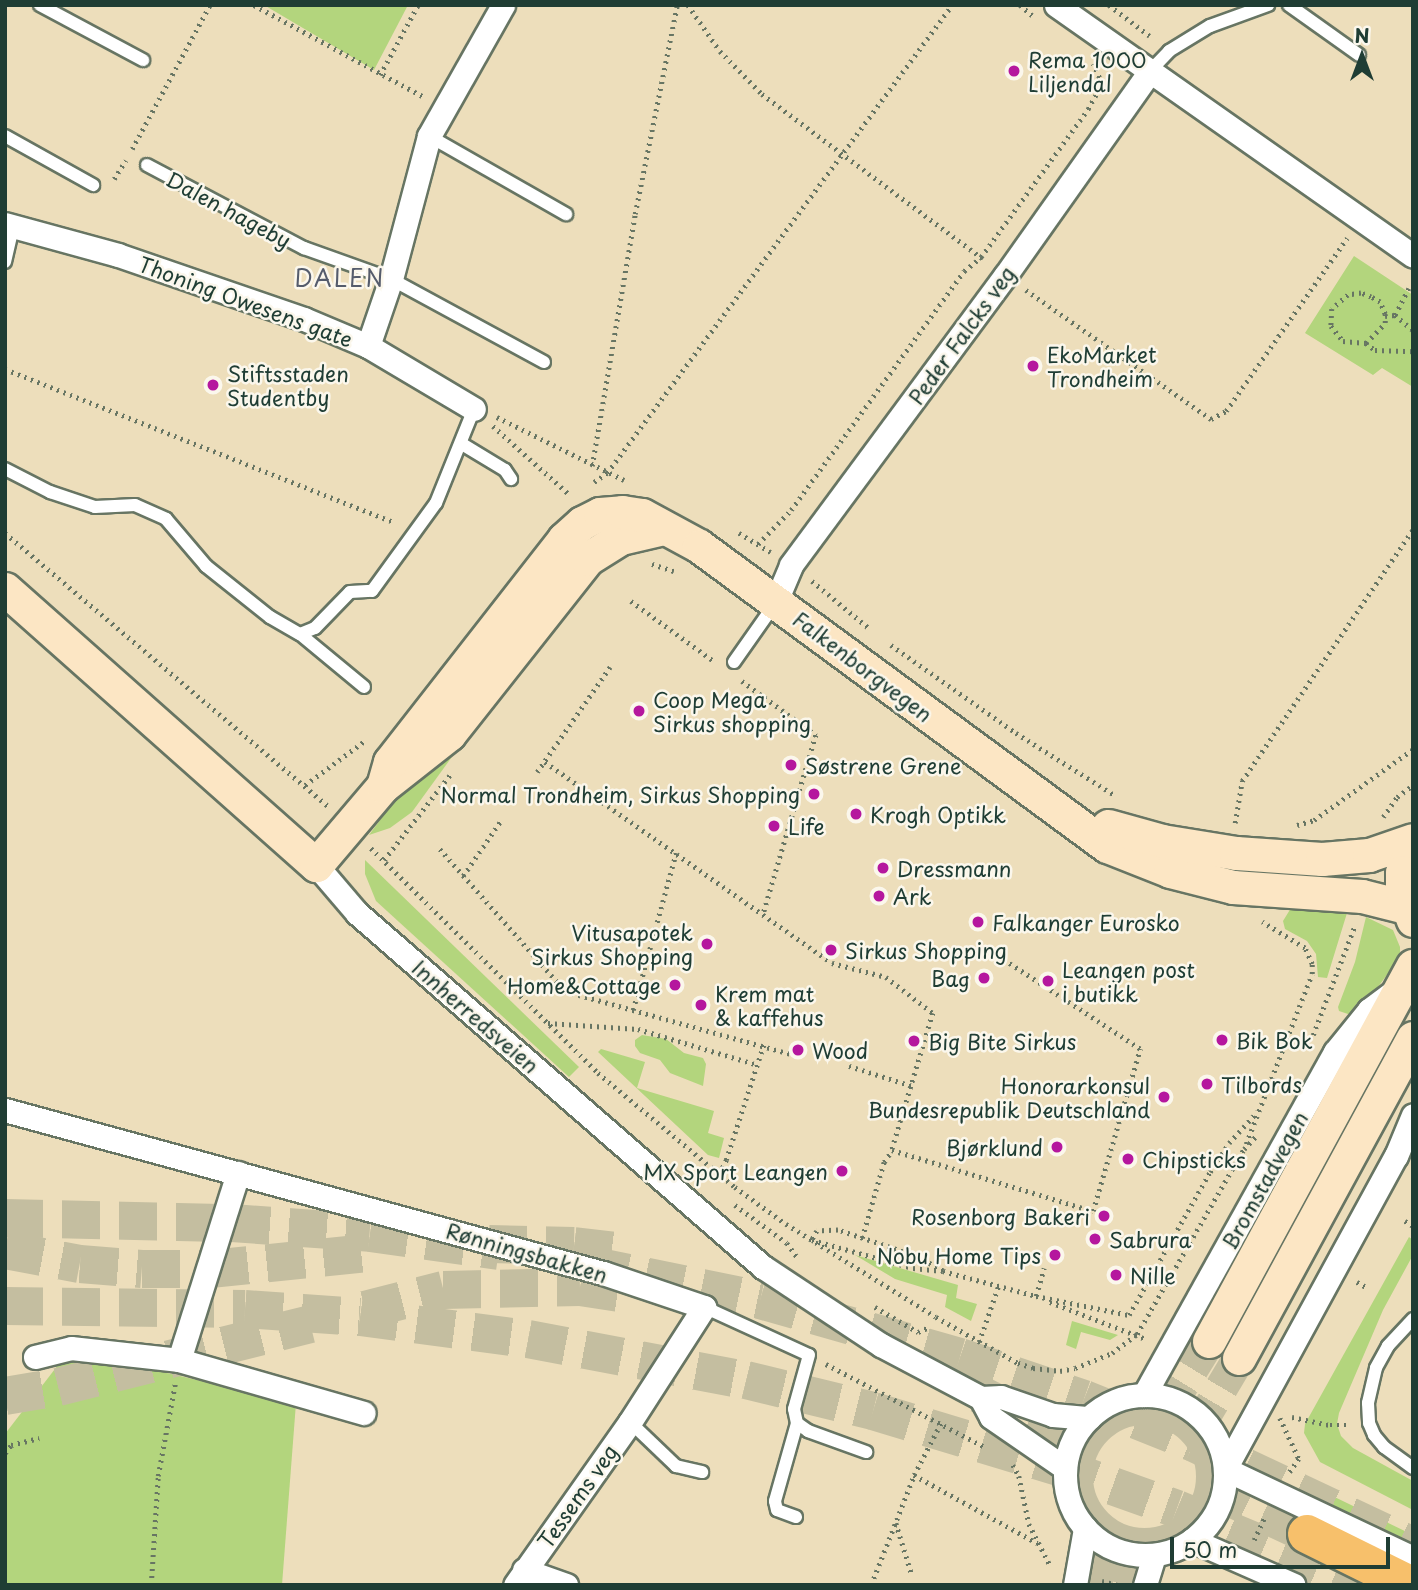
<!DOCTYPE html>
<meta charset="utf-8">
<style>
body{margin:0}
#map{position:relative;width:1418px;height:1590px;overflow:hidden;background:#eddebb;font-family:"Playpen Sans",sans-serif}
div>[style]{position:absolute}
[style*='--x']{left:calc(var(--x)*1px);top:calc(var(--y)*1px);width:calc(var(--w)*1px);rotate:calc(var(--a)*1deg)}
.green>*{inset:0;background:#b3d57d}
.secondary-tunnel>*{height:33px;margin-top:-16.5px;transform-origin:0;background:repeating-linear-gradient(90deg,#c4bea0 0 33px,transparent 0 50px)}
.secondary-tunnel>.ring{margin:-16.5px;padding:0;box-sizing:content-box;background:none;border:33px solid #c4bea0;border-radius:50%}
.trunk-tunnel>*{height:38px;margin-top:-19px;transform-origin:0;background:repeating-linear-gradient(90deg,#c4bea0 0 38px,transparent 0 57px)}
.path>*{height:4.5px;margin-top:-2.25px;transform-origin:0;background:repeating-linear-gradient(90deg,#677563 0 2px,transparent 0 7px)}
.roads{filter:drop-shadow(2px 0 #677563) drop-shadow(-2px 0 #677563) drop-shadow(0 2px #677563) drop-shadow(0 -2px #677563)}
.service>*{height:12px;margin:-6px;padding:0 6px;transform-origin:6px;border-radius:6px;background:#fff}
.minor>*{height:23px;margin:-11.5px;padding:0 11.5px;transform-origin:11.5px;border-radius:11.5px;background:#fff}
.minor>.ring{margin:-11.5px;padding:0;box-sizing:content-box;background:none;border:23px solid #fff;border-radius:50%}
.secondary>*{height:33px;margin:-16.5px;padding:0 16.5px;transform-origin:16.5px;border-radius:16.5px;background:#fce6c4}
.trunk>*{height:38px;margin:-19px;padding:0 19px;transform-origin:19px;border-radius:19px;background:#f7c06b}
.dots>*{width:19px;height:19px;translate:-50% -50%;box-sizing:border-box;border:4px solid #fbf7ec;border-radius:50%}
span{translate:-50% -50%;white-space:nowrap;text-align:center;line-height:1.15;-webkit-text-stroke:5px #fbf7ec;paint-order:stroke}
.poi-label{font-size:21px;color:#1f3d34}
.left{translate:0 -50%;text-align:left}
.right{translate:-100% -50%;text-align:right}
.street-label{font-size:21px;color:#1f3d34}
.neighbourhood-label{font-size:23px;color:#555c6c;letter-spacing:2px}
.frame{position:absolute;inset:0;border:7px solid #1f3d34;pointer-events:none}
.north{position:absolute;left:1327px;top:21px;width:70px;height:70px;-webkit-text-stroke:5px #fbf7ec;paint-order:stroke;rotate:0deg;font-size:19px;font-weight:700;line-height:28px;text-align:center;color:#1f3d34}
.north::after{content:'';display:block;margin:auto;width:24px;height:32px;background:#1f3d34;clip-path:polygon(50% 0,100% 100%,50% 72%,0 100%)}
.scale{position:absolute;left:1170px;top:1537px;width:220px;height:32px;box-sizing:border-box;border:4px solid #1f3d34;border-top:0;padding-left:9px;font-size:21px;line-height:24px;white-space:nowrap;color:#1f3d34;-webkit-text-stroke:5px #fbf7ec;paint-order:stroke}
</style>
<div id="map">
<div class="green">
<div style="clip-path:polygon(264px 5px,408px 5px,374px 70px)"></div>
<div style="clip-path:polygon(1354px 256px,1413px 295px,1413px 387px,1382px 368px,1373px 375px,1305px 333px)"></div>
<div style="clip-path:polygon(445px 751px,454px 754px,412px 812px,390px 828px,369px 835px,414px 774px)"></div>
<div style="clip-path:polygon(365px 860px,579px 1067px,569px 1077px,376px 901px,365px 874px)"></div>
<div style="clip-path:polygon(1306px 906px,1347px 913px,1327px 978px,1318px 977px,1316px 954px,1307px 941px,1285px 929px,1283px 921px,1291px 908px)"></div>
<div style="clip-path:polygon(1366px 917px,1393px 930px,1400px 947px,1400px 957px,1378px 987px,1351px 1015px,1339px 1011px,1338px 1007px,1355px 962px)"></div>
<div style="clip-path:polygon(642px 1035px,666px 1039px,684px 1053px,703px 1058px,706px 1064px,703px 1086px,670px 1073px,660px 1060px,640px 1053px,635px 1046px,635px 1040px)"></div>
<div style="clip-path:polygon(601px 1049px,645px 1062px,637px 1088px,714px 1111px,708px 1133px,724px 1138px,719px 1158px,708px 1155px,598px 1052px)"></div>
<div style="clip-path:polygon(1409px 1237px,1413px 1240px,1413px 1255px,1383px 1310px,1339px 1413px,1337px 1424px,1341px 1436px,1353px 1448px,1413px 1481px,1413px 1510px,1320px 1462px,1304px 1433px,1305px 1424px)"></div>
<div style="clip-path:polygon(855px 1255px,958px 1285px,956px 1298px,977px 1304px,971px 1321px,945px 1307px,947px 1295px,895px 1279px)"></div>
<div style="clip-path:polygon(1072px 1321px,1118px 1335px,1110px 1340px,1081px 1332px,1076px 1349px,1066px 1345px)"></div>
<div style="clip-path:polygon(70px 1360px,137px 1366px,296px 1403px,282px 1585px,5px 1585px,5px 1434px,58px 1365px)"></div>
<div style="clip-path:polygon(1316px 1488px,1413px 1535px,1413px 1548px,1309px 1498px)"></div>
</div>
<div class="secondary-tunnel">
<div class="ring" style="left:1076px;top:1408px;width:103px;height:103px"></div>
<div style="--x:1166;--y:1411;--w:82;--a:-58.4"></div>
<div style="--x:1196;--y:1430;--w:84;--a:-59.2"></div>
<div style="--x:1096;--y:1585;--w:55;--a:-82.7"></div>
<div style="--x:1125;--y:1585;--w:43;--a:-71.1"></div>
</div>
<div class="trunk-tunnel">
<div style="--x:5;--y:1218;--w:227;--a:1.3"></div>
<div style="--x:232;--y:1223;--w:138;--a:4.1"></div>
<div style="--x:370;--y:1233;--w:130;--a:7.9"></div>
<div style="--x:489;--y:1244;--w:85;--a:1.3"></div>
<div style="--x:574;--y:1246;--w:50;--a:6.8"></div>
<div style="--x:5;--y:1250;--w:76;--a:10.6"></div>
<div style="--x:80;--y:1264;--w:62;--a:4.6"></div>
<div style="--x:142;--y:1269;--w:68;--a:0"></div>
<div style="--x:210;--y:1269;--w:168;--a:-5.8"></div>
<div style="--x:590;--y:1265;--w:174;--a:11.6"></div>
<div style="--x:760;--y:1300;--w:208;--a:15.9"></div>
<div style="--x:960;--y:1357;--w:131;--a:18.7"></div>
<div style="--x:1084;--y:1399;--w:118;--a:21.8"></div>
<div style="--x:1194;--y:1443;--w:242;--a:25.2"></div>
<div style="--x:5;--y:1306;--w:240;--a:0.7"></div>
<div style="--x:245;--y:1309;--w:115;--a:4"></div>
<div style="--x:360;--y:1317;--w:169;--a:7.5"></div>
<div style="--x:528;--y:1339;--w:222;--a:10.7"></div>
<div style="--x:746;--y:1380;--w:131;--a:13.7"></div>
<div style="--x:873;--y:1411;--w:194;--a:16.8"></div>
<div style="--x:1059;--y:1467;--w:125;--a:19.6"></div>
<div style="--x:1177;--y:1509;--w:198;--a:22.6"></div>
<div style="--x:365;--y:1310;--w:81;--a:-14.4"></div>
<div style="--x:443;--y:1290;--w:137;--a:-1.3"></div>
<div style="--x:580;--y:1287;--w:48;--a:8.5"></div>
<div style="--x:979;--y:1394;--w:116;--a:26.6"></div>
<div style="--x:5;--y:1396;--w:54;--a:-9.6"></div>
<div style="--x:58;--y:1387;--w:260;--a:-14"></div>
<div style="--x:1212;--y:1489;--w:105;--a:25.3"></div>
</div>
<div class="path">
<div style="--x:254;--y:5;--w:193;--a:28.4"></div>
<div style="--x:688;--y:5;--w:56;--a:55.2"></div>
<div style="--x:720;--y:51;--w:60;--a:45.7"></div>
<div style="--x:762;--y:94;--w:278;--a:36.7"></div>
<div style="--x:1020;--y:5;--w:16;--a:40"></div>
<div style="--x:1109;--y:5;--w:51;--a:37.1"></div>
<div style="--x:380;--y:75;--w:80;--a:-61.5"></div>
<div style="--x:132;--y:149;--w:164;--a:-61.6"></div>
<div style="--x:114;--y:179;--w:22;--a:-58"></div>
<div style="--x:1026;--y:290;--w:226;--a:34.9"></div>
<div style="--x:1211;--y:419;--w:17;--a:-28"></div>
<div style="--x:1226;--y:411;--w:211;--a:-55"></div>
<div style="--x:1395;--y:315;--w:23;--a:40"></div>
<div style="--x:1385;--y:316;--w:10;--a:-6"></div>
<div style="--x:1395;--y:315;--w:30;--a:-63"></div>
<div style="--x:1366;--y:343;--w:28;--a:-46"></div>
<div style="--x:1385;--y:323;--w:9;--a:-90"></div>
<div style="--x:1385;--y:314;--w:13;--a:-113"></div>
<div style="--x:1380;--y:302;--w:10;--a:-151"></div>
<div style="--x:1371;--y:297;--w:11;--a:-158"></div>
<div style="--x:1361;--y:293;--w:13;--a:171"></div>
<div style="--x:1348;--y:295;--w:21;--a:139"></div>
<div style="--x:1332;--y:309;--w:17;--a:93"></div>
<div style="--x:1331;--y:326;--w:19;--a:51"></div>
<div style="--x:1343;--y:341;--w:23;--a:5"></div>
<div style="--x:1366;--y:343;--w:11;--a:38"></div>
<div style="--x:1375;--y:350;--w:38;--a:2"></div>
<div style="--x:5;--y:369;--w:419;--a:21.5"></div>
<div style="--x:497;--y:417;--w:142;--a:26.4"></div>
<div style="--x:493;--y:426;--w:103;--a:41.9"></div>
<div style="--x:592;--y:466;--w:256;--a:-80.3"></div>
<div style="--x:635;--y:214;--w:213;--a:-78.6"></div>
<div style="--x:594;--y:482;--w:16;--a:-35"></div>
<div style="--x:607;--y:473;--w:581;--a:-53.6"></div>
<div style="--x:5;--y:533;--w:423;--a:40.2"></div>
<div style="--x:739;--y:533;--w:37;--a:31"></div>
<div style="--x:758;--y:544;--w:47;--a:-45.9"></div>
<div style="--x:791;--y:510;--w:295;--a:-54.1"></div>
<div style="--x:964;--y:271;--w:22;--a:-39"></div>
<div style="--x:981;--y:257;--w:183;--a:-54.1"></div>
<div style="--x:1088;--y:109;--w:29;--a:-61"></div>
<div style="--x:1102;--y:84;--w:22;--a:-114"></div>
<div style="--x:652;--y:564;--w:23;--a:18"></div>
<div style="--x:812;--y:581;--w:75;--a:39.6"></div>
<div style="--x:631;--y:601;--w:104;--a:36"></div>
<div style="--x:891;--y:645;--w:153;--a:35.1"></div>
<div style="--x:1016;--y:733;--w:115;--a:32.2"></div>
<div style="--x:742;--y:681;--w:92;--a:36.1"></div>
<div style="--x:816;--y:735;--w:188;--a:106.4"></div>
<div style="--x:545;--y:762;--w:350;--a:35"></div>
<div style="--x:832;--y:963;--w:56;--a:14.5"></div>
<div style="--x:886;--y:977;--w:59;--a:37.5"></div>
<div style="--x:933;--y:1013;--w:143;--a:106.7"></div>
<div style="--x:537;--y:772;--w:128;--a:-55.2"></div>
<div style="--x:305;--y:785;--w:76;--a:-36.4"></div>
<div style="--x:1383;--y:817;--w:24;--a:-55"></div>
<div style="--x:1397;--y:797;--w:20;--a:-37"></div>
<div style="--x:1235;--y:823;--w:43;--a:-80.5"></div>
<div style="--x:1242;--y:781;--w:305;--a:-55.8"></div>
<div style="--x:1297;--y:825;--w:18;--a:-16"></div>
<div style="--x:1314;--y:820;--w:122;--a:-35.6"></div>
<div style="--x:371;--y:848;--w:320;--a:44.7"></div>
<div style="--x:598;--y:1073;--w:178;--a:39.8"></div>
<div style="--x:735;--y:1187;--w:63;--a:36"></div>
<div style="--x:786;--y:1224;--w:176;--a:31.8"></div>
<div style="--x:936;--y:1317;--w:94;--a:29.3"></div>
<div style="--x:1018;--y:1363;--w:16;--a:18"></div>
<div style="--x:1033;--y:1368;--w:27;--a:6"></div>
<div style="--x:1060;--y:1371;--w:15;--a:-11"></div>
<div style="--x:1075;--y:1368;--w:40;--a:-22"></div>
<div style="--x:1112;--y:1353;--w:31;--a:-37"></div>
<div style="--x:1137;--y:1334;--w:214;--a:-60"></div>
<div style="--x:1244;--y:1149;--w:18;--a:-47"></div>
<div style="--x:440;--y:849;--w:189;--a:48.6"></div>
<div style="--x:565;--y:991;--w:235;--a:15.6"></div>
<div style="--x:384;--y:860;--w:108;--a:-52.2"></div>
<div style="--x:463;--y:876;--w:69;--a:-55.6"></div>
<div style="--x:633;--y:1010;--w:163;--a:-74.7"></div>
<div style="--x:548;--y:1023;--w:90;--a:3.8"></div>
<div style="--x:638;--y:1029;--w:125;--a:16.7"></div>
<div style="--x:1313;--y:1035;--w:118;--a:-69.1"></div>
<div style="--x:849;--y:1066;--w:66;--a:17.6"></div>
<div style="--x:1246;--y:1144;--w:182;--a:-68.8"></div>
<div style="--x:1312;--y:974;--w:10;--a:-90"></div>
<div style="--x:1312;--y:964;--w:17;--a:-114"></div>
<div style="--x:1305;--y:948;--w:50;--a:-148.8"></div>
<div style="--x:719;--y:1174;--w:16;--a:-63"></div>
<div style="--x:726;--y:1160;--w:125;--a:-71.9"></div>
<div style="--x:735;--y:1205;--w:64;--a:36.2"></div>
<div style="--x:787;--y:1243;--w:19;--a:54"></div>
<div style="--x:1405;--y:1221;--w:9;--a:32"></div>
<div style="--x:862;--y:1238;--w:79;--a:-73.9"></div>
<div style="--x:884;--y:1162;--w:14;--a:-56"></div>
<div style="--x:892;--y:1150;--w:210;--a:16.9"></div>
<div style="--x:1093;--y:1211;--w:169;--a:-73.8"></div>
<div style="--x:1140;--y:1049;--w:194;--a:-146.8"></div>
<div style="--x:943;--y:1271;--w:31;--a:-151"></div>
<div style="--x:916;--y:1256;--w:82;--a:-161.6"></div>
<div style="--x:838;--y:1230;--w:21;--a:177"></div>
<div style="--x:817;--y:1231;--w:10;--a:119"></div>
<div style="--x:812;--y:1240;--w:105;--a:15.5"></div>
<div style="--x:913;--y:1268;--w:30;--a:6"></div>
<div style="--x:943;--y:1271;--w:96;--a:15"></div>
<div style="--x:1036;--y:1296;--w:95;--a:11.5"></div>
<div style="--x:1129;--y:1315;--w:164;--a:-60.5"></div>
<div style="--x:1210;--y:1172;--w:35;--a:-57"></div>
<div style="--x:1229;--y:1143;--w:42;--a:-47.9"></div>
<div style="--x:1357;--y:1282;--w:13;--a:29"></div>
<div style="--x:1036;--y:1296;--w:29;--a:-74"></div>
<div style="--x:1050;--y:1302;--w:103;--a:21.1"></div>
<div style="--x:875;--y:1307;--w:50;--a:30.2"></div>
<div style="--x:918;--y:1332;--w:12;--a:-24"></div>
<div style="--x:979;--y:1342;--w:58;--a:-70.9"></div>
<div style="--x:826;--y:1364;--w:179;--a:27.6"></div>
<div style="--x:1292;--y:1417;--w:39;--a:12"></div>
<div style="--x:1330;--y:1425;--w:20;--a:0"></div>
<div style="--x:1280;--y:1418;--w:45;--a:65.1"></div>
<div style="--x:1299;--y:1459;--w:16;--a:125"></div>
<div style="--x:5;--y:1453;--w:10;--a:-53"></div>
<div style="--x:11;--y:1445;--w:29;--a:-14"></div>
<div style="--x:1013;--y:1465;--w:13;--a:61"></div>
<div style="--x:1019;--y:1476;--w:49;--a:78.2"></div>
<div style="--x:1029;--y:1524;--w:48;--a:62.9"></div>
<div style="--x:914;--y:1475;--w:59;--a:-62.6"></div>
<div style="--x:896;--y:1523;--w:54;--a:72.9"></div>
<div style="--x:1254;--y:1540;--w:26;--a:-65"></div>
<div style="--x:1102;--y:1581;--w:16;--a:14"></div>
<div style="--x:151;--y:1585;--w:109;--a:-86.3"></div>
<div style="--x:158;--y:1476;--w:94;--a:-79.5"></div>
<div style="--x:871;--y:1585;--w:118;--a:-68.6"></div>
<div style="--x:914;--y:1475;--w:141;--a:28.9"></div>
</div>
<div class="roads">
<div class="service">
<div style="--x:40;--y:5;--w:117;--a:28.1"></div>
<div style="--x:1289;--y:5;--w:86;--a:35.5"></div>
<div style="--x:1150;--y:71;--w:28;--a:-46"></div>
<div style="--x:1169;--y:51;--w:48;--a:-31.4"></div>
<div style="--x:1210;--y:26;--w:62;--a:-19.9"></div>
<div style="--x:5;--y:136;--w:101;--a:29.1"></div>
<div style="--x:429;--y:136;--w:158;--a:29.7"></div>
<div style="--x:147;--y:165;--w:178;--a:27.9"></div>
<div style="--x:304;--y:248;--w:92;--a:19.6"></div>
<div style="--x:391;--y:279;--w:174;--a:28.5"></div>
<div style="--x:5;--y:262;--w:37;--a:-77"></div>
<div style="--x:462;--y:444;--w:50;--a:31.2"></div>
<div style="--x:505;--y:470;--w:11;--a:56"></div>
<div style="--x:5;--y:469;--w:51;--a:27.1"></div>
<div style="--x:50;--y:492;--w:47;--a:18.4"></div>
<div style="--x:95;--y:507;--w:40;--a:-2.9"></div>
<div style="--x:135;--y:505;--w:34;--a:24"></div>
<div style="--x:166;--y:519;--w:62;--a:49.6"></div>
<div style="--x:206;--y:566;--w:82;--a:38.6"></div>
<div style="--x:270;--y:617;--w:34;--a:30"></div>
<div style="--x:300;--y:634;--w:16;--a:-22"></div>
<div style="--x:315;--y:628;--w:50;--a:-45.8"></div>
<div style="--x:350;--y:592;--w:22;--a:-3"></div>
<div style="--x:372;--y:591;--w:109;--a:-54"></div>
<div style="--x:436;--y:503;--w:101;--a:-68"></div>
<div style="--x:300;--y:634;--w:83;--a:39.6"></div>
<div style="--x:734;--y:662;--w:70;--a:-54.9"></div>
<div style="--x:704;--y:1307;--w:115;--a:24.6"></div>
<div style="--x:809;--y:1355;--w:56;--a:105.5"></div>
<div style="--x:794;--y:1409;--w:14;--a:78"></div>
<div style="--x:797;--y:1423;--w:14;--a:36"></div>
<div style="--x:808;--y:1431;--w:62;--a:19.9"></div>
<div style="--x:1413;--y:1319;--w:37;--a:133"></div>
<div style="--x:1388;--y:1346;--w:25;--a:119"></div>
<div style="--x:1376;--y:1368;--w:36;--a:103"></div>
<div style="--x:1368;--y:1403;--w:20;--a:87"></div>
<div style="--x:1369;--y:1423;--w:13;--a:67"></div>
<div style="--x:1374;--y:1435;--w:16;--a:50"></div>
<div style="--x:1384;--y:1447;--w:36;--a:36"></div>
<div style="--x:630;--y:1422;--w:64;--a:43.7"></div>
<div style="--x:676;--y:1466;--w:27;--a:13"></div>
<div style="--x:796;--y:1517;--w:20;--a:-160"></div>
<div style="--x:777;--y:1510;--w:9;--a:-103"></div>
<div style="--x:775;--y:1501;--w:81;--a:-74.2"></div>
</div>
<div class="minor">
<div style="--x:1056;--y:5;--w:436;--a:35.1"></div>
<div style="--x:5;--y:224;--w:117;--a:15.3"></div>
<div style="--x:118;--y:255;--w:197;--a:19"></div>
<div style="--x:304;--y:319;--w:69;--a:22.9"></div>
<div style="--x:368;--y:346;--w:123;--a:30.7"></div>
<div style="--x:368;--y:346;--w:71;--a:-71.1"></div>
<div style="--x:391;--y:279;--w:148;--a:-75.1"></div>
<div style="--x:429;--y:136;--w:150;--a:-60.5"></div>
<div style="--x:776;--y:601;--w:39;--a:-67"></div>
<div style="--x:791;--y:565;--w:360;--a:-53.5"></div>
<div style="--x:1005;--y:276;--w:251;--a:-54.7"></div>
<div style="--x:316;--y:865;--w:63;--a:49.5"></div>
<div style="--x:357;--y:913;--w:539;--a:41.09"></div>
<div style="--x:763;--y:1267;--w:141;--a:33.5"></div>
<div style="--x:881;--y:1345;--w:113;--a:27.9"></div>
<div style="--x:981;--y:1398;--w:20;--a:-3"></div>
<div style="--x:1001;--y:1397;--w:55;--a:19.1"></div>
<div style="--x:1053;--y:1415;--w:36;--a:5"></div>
<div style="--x:5;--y:1110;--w:620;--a:15.25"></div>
<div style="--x:603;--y:1273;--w:107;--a:18.6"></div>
<div style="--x:704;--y:1307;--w:137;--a:122.8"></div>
<div style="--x:630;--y:1422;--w:199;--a:125.2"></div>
<div style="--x:238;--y:1173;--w:196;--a:107.5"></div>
<div style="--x:179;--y:1360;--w:192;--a:16"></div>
<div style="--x:35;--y:1357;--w:37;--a:-14"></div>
<div style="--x:71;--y:1348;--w:109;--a:6.3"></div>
<div style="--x:1144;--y:1395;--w:393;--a:-60.9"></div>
<div style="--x:1335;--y:1052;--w:54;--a:-51"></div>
<div style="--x:1369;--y:1010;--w:31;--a:-37"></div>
<div class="ring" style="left:1065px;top:1395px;width:137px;height:137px"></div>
<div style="--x:981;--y:1398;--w:21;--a:62"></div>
<div style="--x:991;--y:1417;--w:90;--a:34.6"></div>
<div style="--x:1225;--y:1469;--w:357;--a:-61.4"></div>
<div style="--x:1396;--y:1156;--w:44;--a:-67.5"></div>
<div style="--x:1225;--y:1469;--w:208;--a:25.3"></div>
<div style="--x:1192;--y:1540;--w:111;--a:23.8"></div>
<div style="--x:524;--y:1570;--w:45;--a:19.7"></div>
<div style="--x:1075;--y:1585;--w:58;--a:-80"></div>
<div style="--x:1145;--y:1585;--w:31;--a:-73"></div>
</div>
<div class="secondary">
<div style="--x:5;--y:589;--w:416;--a:41.6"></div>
<div style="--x:316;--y:865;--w:104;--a:-49.7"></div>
<div style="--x:383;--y:786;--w:84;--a:-38.2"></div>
<div style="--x:449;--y:734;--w:223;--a:-51.7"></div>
<div style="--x:587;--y:559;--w:40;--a:-32"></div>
<div style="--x:621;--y:538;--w:44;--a:-13.1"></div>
<div style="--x:383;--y:786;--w:25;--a:-74"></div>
<div style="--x:390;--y:762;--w:283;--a:-52"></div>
<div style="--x:564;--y:539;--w:24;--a:-42"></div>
<div style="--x:582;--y:523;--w:20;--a:-27"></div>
<div style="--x:600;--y:514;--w:22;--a:-5"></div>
<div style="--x:622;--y:512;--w:20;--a:9"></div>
<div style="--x:642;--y:515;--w:65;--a:28.5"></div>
<div style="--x:699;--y:546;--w:506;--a:36.33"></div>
<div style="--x:1107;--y:846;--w:68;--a:21.6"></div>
<div style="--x:1170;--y:871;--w:65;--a:14.3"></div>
<div style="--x:1233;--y:887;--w:129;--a:4"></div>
<div style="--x:1362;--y:896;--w:45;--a:14"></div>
<div style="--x:1108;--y:826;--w:56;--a:15.5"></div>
<div style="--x:1162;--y:841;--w:75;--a:9.2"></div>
<div style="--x:1236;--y:853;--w:86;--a:4"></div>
<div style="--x:1322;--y:859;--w:47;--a:-4.9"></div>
<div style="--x:1369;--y:855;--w:46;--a:-18.8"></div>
<div style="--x:1413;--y:844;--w:30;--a:111"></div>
<div style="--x:1402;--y:872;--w:18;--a:90"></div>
<div style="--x:1402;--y:890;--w:32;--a:70"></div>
<div style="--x:1209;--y:1341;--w:427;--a:-61.5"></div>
<div style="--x:1239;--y:1358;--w:364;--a:-61.5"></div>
</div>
<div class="trunk">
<div style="--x:1307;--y:1534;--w:115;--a:26.3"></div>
</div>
</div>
<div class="dots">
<div style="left:1014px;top:71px;background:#b5179e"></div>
<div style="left:1033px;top:366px;background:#b5179e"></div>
<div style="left:213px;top:385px;background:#b5179e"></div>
<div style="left:639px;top:711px;background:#b5179e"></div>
<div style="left:791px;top:765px;background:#b5179e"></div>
<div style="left:814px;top:794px;background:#b5179e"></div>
<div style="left:856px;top:814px;background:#b5179e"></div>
<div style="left:774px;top:826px;background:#b5179e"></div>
<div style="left:883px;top:868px;background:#b5179e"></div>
<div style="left:879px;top:896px;background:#b5179e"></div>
<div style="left:978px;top:922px;background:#b5179e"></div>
<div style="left:707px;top:944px;background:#b5179e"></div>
<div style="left:831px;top:950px;background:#b5179e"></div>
<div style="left:984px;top:978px;background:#b5179e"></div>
<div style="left:1048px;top:981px;background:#b5179e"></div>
<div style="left:675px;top:985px;background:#b5179e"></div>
<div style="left:701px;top:1005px;background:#b5179e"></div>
<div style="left:1222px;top:1040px;background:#b5179e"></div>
<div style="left:914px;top:1041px;background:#b5179e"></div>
<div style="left:798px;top:1050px;background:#b5179e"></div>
<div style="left:1207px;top:1084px;background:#b5179e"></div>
<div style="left:1164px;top:1097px;background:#b5179e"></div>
<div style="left:1057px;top:1147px;background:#b5179e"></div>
<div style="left:1128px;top:1159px;background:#b5179e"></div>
<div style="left:842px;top:1171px;background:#b5179e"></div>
<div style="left:1104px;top:1216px;background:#b5179e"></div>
<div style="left:1095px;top:1239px;background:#b5179e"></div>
<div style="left:1055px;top:1255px;background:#b5179e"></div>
<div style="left:1116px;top:1275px;background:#b5179e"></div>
</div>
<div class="poi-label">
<span class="left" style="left:1028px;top:71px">Rema 1000<br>Liljendal</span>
<span class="left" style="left:1047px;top:366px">EkoMarket<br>Trondheim</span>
<span class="left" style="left:227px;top:385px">Stiftsstaden<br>Studentby</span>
<span class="left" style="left:653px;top:711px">Coop Mega<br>Sirkus shopping</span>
<span class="left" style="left:805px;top:765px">Søstrene Grene</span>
<span class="right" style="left:800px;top:794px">Normal Trondheim, Sirkus Shopping</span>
<span class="left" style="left:870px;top:814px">Krogh Optikk</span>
<span class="left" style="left:788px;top:826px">Life</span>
<span class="left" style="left:897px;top:868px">Dressmann</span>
<span class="left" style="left:893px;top:896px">Ark</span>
<span class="left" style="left:992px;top:922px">Falkanger Eurosko</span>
<span class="right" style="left:693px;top:944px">Vitusapotek<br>Sirkus Shopping</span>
<span class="left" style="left:845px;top:950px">Sirkus Shopping</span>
<span class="left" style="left:1062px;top:981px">Leangen post<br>i butikk</span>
<span class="right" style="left:970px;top:978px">Bag</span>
<span class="right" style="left:661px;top:985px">Home&amp;Cottage</span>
<span class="left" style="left:715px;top:1005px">Krem mat<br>&amp; kaffehus</span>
<span class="left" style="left:1236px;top:1040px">Bik Bok</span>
<span class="left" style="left:928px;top:1041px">Big Bite Sirkus</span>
<span class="left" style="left:812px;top:1050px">Wood</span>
<span class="left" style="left:1221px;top:1084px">Tilbords</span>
<span class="right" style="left:1150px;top:1097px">Honorarkonsul<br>Bundesrepublik Deutschland</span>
<span class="right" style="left:1043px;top:1147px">Bjørklund</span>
<span class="left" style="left:1142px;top:1159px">Chipsticks</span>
<span class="right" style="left:828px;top:1171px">MX Sport Leangen</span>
<span class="right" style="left:1090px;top:1216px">Rosenborg Bakeri</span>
<span class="left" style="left:1109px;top:1239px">Sabrura</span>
<span class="right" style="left:1041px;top:1255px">Nobu Home Tips</span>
<span class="left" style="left:1130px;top:1275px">Nille</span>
</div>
<div class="street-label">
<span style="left:229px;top:209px;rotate:28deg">Dalen hageby</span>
<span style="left:246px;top:301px;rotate:20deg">Thoning Owesens gate</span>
<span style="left:961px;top:335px;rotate:-54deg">Peder Falcks veg</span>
<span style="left:863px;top:666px;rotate:37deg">Falkenborgvegen</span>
<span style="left:476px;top:1016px;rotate:41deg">Innherredsveien</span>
<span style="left:1264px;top:1180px;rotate:-61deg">Bromstadvegen</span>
<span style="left:527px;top:1252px;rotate:16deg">Rønningsbakken</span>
<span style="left:577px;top:1496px;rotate:-55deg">Tessems veg</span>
</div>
<div class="neighbourhood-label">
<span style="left:340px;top:278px">DALEN</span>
</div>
<div class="frame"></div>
<div class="north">N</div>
<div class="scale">50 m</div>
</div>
